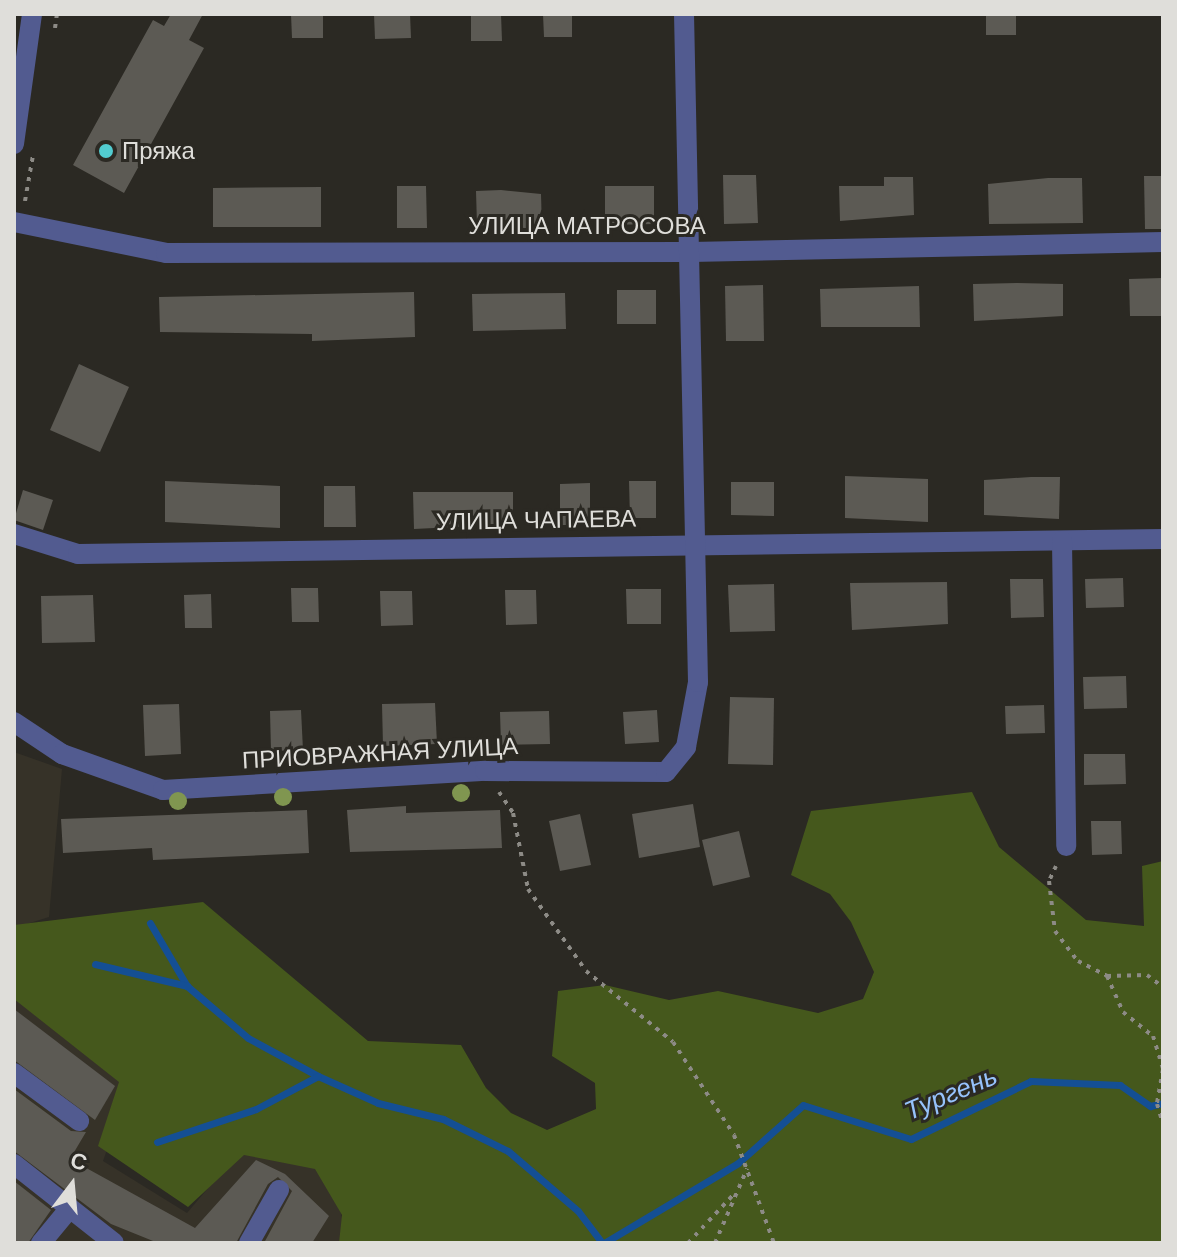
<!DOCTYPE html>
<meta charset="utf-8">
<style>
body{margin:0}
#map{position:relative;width:1177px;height:1257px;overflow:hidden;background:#2b2923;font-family:Arial,sans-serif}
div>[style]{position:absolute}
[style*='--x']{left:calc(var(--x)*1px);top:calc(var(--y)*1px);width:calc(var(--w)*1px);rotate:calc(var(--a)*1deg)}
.built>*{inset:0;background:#363228}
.green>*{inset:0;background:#45581c}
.stream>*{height:7px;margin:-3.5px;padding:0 3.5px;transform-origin:3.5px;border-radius:3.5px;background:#144f94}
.building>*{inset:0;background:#5c5a54}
.path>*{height:4px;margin-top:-2px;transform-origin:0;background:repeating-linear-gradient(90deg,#8d8b86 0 4px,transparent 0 10px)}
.minor>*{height:20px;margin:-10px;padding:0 10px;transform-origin:10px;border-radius:10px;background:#525b90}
.trees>*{width:18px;height:18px;margin:-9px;border-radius:50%;background:#809650}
.dots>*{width:22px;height:22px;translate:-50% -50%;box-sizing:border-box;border:4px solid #2b2923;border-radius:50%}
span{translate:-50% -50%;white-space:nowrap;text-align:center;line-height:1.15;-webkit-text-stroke:6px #2b2923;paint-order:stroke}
.poi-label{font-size:24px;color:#dfdeda}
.left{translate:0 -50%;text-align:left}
.street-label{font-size:24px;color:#dfdeda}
.water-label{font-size:26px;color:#96c2fb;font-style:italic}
.frame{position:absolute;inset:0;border:16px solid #dfdeda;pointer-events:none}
.north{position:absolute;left:32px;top:1145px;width:80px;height:80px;-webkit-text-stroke:6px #2b2923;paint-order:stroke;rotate:16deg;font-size:22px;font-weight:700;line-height:32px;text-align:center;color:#dfdeda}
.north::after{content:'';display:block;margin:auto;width:28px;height:36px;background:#dfdeda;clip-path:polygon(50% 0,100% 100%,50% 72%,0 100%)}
</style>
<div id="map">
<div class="built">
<div style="clip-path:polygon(14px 752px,62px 769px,49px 917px,14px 928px)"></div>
<div style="clip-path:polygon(14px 995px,130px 1085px,103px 1161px,187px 1213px,243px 1147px,316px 1163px,341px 1213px,347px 1243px,14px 1243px)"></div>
</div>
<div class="green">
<div style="clip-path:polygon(972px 792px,999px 847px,1086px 920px,1144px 926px,1142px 866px,1163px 861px,1163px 1243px,339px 1243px,342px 1215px,315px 1169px,244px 1155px,188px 1207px,98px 1146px,119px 1082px,14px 999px,14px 925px,203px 902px,368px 1041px,461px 1045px,486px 1088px,511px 1113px,547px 1130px,596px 1109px,595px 1083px,552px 1056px,558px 991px,605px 985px,669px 1000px,718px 991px,818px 1013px,863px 999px,874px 972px,851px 922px,830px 894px,791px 875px,811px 811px)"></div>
</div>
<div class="stream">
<div style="--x:150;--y:923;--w:73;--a:59.6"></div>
<div style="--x:187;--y:986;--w:80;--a:40.4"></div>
<div style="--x:248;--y:1038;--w:80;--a:28.5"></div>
<div style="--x:318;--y:1076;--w:66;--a:24.2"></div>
<div style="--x:378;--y:1103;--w:67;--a:13.8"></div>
<div style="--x:443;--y:1119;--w:72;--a:26.2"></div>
<div style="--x:508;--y:1151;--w:92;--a:40.6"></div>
<div style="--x:578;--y:1211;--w:40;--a:53"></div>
<div style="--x:95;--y:964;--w:95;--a:13.4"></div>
<div style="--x:157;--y:1142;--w:104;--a:-18.4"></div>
<div style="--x:256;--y:1109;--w:70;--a:-28"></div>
<div style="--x:604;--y:1243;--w:156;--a:-30.8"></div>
<div style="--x:738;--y:1163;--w:87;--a:-41.7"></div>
<div style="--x:803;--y:1105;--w:113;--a:17.5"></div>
<div style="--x:911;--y:1139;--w:133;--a:-25.8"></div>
<div style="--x:1031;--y:1081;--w:89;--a:2.6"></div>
<div style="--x:1120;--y:1085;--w:37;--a:35"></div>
<div style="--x:1150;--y:1106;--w:13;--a:-13"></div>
</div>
<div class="building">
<div style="clip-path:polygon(171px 14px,203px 14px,189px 40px,204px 48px,124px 193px,73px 165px,153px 20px,164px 26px)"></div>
<div style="clip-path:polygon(291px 14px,323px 14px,323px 38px,292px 38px)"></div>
<div style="clip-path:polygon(374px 14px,410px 14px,411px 38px,375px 39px)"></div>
<div style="clip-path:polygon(471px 14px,501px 14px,502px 41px,471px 41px)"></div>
<div style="clip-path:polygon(543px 14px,572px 14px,572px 37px,544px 37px)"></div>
<div style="clip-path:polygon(986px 14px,1016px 14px,1016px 35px,986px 35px)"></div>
<div style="clip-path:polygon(723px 175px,756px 175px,758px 223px,724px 224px)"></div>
<div style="clip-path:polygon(1144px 176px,1163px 176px,1163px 229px,1145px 229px)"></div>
<div style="clip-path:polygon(884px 177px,913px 177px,914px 215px,840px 221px,839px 186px,884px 186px)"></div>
<div style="clip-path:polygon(1048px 178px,1082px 178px,1083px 223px,989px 224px,988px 184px)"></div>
<div style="clip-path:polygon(397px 186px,426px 186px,427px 228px,397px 228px)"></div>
<div style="clip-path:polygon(605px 186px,654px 186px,654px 224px,605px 225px)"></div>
<div style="clip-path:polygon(321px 187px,321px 227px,213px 227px,213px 188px)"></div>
<div style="clip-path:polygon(501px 190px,541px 194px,542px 229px,477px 225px,476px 191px)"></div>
<div style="clip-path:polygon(1162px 278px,1163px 316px,1130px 316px,1129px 279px)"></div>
<div style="clip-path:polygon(1017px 283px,1063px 284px,1063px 316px,974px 321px,973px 284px)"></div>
<div style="clip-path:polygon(763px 285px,764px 341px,726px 341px,725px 286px)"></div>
<div style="clip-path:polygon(919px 286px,920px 327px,821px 327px,820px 289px)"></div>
<div style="clip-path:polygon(617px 290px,656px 290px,656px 324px,617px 324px)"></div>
<div style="clip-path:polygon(414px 292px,415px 337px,312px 341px,312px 334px,160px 332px,159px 297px)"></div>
<div style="clip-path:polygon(565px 293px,566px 329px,473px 331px,472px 294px)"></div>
<div style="clip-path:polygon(79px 364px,129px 387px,100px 452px,50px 430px)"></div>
<div style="clip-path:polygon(845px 476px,928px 479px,928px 522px,845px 518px)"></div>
<div style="clip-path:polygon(1031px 477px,1060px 477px,1059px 519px,984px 515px,984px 480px)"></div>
<div style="clip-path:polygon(165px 481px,280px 486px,280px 528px,165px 522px)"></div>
<div style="clip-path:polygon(629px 481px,656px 481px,656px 518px,630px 518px)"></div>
<div style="clip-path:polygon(731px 482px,774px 482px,774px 516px,731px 515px)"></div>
<div style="clip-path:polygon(590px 483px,590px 525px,560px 525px,560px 484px)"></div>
<div style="clip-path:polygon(324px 486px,355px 486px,356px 527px,324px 527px)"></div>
<div style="clip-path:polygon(23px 490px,53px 500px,43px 530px,14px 520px)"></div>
<div style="clip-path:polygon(413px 492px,513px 492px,513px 524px,414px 529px)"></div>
<div style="clip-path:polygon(1123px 578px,1124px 607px,1086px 608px,1085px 579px)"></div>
<div style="clip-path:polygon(1010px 579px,1043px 579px,1044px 617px,1011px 618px)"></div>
<div style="clip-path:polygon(947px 582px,948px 624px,852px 630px,850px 583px)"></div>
<div style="clip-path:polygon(774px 584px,775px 631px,730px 632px,728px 585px)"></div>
<div style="clip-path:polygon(291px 588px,318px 588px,319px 622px,292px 622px)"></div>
<div style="clip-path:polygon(626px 589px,661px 589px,661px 624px,627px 624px)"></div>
<div style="clip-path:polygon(505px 590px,536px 590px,537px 624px,506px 625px)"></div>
<div style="clip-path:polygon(380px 591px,412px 591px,413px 625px,381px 626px)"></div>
<div style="clip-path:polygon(211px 594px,212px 628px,185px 628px,184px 595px)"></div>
<div style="clip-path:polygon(93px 595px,95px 642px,42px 643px,41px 596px)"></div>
<div style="clip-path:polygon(1126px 676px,1127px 708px,1084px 709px,1083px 677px)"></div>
<div style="clip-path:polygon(730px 697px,774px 698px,773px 765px,728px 764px)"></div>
<div style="clip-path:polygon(435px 703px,437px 744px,383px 746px,382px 704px)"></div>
<div style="clip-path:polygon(179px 704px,181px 754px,145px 756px,143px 705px)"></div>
<div style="clip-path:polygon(1044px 705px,1045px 733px,1006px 734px,1005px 706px)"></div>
<div style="clip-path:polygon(301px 710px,303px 750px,271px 751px,270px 711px)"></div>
<div style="clip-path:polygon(657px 710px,659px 742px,625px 744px,623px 712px)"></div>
<div style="clip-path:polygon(549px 711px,550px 744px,501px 745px,500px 712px)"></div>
<div style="clip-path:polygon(1084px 754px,1125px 754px,1126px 784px,1084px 785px)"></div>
<div style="clip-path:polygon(693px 804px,700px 847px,639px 858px,632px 814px)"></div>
<div style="clip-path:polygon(406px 806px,406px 813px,500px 810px,502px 848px,350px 852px,347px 810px)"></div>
<div style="clip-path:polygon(307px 810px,309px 853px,153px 860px,152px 848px,63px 853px,61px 819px)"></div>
<div style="clip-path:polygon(580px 814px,591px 865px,560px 871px,549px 821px)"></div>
<div style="clip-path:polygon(1091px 821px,1121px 821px,1122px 854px,1092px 855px)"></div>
<div style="clip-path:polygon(739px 831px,750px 877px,713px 886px,702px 840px)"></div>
<div style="clip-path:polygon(14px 1009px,115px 1086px,95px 1120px,14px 1060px)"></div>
<div style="clip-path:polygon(14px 1089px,71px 1131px,86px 1132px,70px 1159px,195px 1228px,256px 1160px,285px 1174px,329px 1216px,312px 1243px,264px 1243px,292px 1191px,278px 1177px,268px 1184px,236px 1243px,158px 1243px,111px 1224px,14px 1151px)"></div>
<div style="clip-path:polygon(14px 1181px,51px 1210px,28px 1243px,14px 1243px)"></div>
</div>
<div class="path">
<div style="--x:55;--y:28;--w:14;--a:-82"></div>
<div style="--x:25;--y:201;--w:47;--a:-80.1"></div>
<div style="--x:499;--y:792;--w:25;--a:56"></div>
<div style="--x:513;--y:813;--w:77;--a:78.8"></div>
<div style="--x:528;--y:889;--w:100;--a:54.7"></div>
<div style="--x:586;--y:971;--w:112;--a:39.2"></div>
<div style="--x:673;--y:1042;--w:111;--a:56.7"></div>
<div style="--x:734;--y:1135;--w:115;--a:69.7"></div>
<div style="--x:1056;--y:866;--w:17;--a:115"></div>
<div style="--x:1049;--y:881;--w:50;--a:83.2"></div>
<div style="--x:1055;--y:931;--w:38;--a:53"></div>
<div style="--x:1078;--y:961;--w:33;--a:27"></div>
<div style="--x:1107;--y:976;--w:40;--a:-1.4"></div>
<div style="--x:1147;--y:975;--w:20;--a:37"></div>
<div style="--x:1107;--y:976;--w:39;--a:66"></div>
<div style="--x:1123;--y:1012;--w:38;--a:39"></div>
<div style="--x:1153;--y:1036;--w:34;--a:73"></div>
<div style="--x:1163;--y:1069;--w:36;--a:100"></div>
<div style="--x:1157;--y:1104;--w:21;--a:73"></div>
<div style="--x:688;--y:1243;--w:66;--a:-46.8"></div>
<div style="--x:715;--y:1243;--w:81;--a:-66.6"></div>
</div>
<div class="minor">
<div style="--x:14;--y:144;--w:131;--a:-82.1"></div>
<div style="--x:14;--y:222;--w:155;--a:11.5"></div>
<div style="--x:166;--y:253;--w:525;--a:-0.11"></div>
<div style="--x:691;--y:252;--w:472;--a:-1.2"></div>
<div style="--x:14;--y:534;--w:67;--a:17.4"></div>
<div style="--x:78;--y:554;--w:1085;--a:-0.79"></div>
<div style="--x:1062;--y:541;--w:305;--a:89.2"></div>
<div style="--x:14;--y:722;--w:58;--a:33.7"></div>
<div style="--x:62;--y:754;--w:107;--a:19.6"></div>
<div style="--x:163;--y:790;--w:323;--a:-3.4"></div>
<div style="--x:485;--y:771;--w:181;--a:0.3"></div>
<div style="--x:666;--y:772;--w:32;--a:-51"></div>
<div style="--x:686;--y:747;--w:66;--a:-79.5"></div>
<div style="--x:698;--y:682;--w:668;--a:-91.2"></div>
<div style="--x:14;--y:1073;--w:81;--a:36.4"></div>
<div style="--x:14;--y:1164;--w:127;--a:38.3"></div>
<div style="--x:41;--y:1243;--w:44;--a:-50.5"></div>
<div style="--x:249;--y:1243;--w:61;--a:-60.5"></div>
</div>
<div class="trees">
<div style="left:461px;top:793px"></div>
<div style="left:283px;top:797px"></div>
<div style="left:178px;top:801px"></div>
</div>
<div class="dots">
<div style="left:106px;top:151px;background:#52ccd0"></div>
</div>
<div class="poi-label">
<span class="left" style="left:122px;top:151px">Пряжа</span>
</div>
<div class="street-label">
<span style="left:587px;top:226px">УЛИЦА МАТРОСОВА</span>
<span style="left:536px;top:520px;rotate:-1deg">УЛИЦА ЧАПАЕВА</span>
<span style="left:380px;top:753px;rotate:-3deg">ПРИОВРАЖНАЯ УЛИЦА</span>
</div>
<div class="water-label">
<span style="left:951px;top:1094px;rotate:-23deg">Тургень</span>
</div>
<div class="frame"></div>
<div class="north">С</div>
</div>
